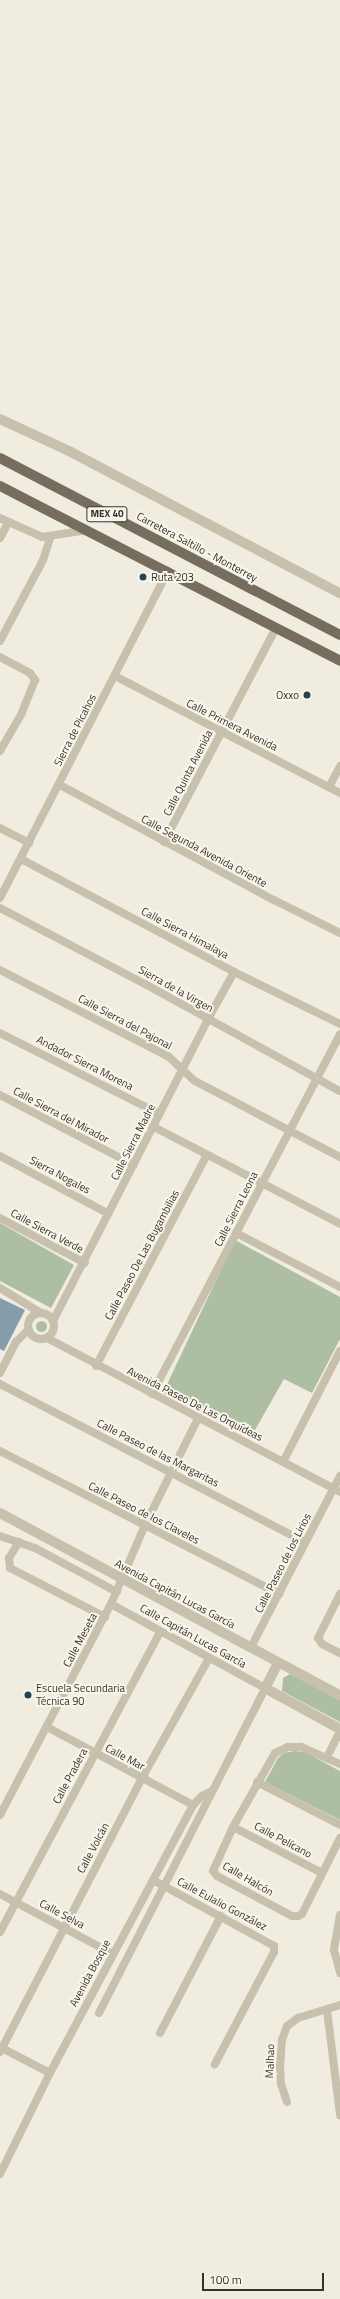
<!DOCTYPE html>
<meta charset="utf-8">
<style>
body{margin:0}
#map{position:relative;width:340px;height:2299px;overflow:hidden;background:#f0ede0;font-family:"Titillium Web",sans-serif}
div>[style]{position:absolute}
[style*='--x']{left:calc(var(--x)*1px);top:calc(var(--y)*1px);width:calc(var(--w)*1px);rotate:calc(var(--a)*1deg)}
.green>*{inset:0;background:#adbea2}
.round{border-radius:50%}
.water>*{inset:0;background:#839eaa}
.minor>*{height:8px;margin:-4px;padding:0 4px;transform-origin:4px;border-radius:4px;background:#c7c0ad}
.minor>.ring{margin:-4px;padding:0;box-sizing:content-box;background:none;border:8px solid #c7c0ad;border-radius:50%}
.tertiary>*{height:10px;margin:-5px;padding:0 5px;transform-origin:5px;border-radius:5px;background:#c7c0ad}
.primary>*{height:10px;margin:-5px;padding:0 5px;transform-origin:5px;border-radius:5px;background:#776d5e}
.dots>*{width:11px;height:11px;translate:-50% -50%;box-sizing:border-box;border:2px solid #f8f6ec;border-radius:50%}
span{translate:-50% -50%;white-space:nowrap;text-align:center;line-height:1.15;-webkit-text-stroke:4px #f8f6ec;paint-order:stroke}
.shield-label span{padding:1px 3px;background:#f8f6ec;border:1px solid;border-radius:3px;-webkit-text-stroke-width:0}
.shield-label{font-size:10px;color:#37322b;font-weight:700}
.street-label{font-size:11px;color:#37322b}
.poi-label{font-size:11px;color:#37322b}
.left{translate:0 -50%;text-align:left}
.right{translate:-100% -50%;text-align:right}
.scale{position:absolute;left:202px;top:2273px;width:122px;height:18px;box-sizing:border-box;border:2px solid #37322b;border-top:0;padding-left:5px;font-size:12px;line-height:14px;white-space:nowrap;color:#37322b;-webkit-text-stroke:3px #f8f6ec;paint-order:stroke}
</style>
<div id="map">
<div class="green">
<div style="clip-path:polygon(0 1223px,74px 1265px,51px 1308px,0 1281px)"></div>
<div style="clip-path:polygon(235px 1240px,340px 1297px,340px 1339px,312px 1393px,284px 1379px,251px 1437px,163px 1393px)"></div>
<div class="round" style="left:35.5px;top:1320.5px;width:11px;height:11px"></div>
<div style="clip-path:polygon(290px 1674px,340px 1700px,340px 1722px,282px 1691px,283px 1678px)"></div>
<div style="clip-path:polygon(295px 1751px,305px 1752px,340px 1771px,340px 1820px,265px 1782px,278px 1758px,284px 1753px)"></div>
</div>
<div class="water">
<div style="clip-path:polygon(0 1298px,25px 1310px,4px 1351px,0 1349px)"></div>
</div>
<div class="minor">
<div style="--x:0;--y:518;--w:46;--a:24.3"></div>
<div style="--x:42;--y:537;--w:46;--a:-8.8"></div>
<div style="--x:0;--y:538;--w:17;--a:-62"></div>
<div style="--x:0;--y:641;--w:92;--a:-62"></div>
<div style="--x:43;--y:560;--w:23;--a:-72"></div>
<div style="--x:0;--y:657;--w:34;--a:28"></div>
<div style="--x:30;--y:673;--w:9;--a:54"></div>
<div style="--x:35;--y:680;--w:35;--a:112"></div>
<div style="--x:22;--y:713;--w:44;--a:120.1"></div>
<div style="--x:115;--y:676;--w:254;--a:27.5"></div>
<div style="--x:60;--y:785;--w:243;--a:28.3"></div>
<div style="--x:274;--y:900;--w:74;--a:26.6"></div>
<div style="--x:329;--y:787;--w:24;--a:-62"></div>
<div style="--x:0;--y:828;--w:33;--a:27"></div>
<div style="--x:164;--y:842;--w:242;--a:-62.4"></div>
<div style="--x:21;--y:859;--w:241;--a:27.9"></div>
<div style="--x:234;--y:972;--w:118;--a:26.1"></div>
<div style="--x:0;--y:898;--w:368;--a:-62.8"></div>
<div style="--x:0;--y:908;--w:164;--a:27.7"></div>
<div style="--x:145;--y:984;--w:222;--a:28.8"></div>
<div style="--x:0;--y:970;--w:190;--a:27.2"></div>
<div style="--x:169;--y:1057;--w:35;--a:43"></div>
<div style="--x:195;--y:1081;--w:164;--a:27.7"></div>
<div style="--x:0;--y:1033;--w:179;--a:26.9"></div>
<div style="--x:0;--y:1095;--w:151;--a:27.6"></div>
<div style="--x:154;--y:1127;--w:210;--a:27.5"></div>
<div style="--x:0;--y:1156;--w:123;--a:28"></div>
<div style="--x:0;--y:1218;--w:96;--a:27.9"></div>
<div style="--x:236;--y:1233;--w:117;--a:27.4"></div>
<div style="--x:0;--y:1288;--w:48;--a:31.4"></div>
<div class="ring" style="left:28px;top:1313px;width:18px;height:18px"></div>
<div style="--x:53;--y:1321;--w:339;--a:-62.8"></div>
<div style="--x:208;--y:1019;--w:54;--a:-61"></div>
<div style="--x:47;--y:1338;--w:331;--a:27.7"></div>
<div style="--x:96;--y:1366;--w:238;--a:-62.3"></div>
<div style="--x:0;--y:1373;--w:35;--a:-63"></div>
<div style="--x:16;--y:1342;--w:18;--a:-45"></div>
<div style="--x:0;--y:1384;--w:343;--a:27.4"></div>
<div style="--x:152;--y:1394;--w:406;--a:-62.4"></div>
<div style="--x:0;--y:1451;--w:314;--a:27.1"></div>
<div style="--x:283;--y:1462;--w:125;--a:-62.8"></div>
<div style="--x:0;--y:1536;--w:37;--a:19"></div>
<div style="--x:35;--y:1548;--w:93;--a:28.2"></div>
<div style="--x:19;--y:1542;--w:19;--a:122"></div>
<div style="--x:9;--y:1558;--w:10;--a:84"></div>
<div style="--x:10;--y:1568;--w:107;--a:27.3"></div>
<div style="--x:340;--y:1594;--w:49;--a:116.6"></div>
<div style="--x:318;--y:1638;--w:7;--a:56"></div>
<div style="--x:322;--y:1644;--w:20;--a:27"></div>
<div style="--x:251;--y:1647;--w:193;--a:-62.5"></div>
<div style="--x:47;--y:1727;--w:166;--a:28.1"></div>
<div style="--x:327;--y:1757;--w:28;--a:-63"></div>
<div style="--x:340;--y:1764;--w:43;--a:-156.4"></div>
<div style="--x:301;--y:1747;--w:13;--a:180"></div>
<div style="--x:288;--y:1747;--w:14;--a:155"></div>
<div style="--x:275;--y:1753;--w:85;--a:119.6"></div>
<div style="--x:233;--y:1827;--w:48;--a:114.4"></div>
<div style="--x:213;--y:1871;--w:6;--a:51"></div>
<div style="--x:217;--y:1876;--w:85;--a:28.1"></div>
<div style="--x:292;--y:1916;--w:6;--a:0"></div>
<div style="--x:298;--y:1916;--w:4;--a:-27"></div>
<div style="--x:302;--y:1914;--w:85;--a:-63.4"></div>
<div style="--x:257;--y:1782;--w:93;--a:27.4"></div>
<div style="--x:0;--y:1815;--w:238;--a:-62.3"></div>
<div style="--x:111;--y:1604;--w:86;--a:-66.7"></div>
<div style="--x:145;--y:1525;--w:119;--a:-63.6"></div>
<div style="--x:233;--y:1827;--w:100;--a:27.3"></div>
<div style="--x:153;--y:1880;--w:138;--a:28.6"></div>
<div style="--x:274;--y:1946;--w:6;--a:90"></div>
<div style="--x:274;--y:1952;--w:127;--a:117.8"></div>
<div style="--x:0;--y:1894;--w:128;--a:28"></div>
<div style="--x:340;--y:1915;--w:36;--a:100"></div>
<div style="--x:334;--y:1950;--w:24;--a:75"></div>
<div style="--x:0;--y:1932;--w:341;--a:-61.9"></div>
<div style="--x:327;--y:2010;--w:106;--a:82.9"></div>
<div style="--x:99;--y:2013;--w:365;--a:-62.9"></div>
<div style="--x:265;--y:1688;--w:175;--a:-151.4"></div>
<div style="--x:160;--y:2033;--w:132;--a:-62.5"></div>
<div style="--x:0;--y:2047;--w:56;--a:27.5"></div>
<div style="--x:0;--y:2052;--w:309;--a:-62.6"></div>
<div style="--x:142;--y:1778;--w:137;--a:-60.8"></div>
<div style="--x:287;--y:2102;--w:19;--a:-108"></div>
<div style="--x:281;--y:2084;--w:17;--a:-93"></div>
<div style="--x:280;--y:2067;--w:27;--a:-86"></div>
<div style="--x:282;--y:2040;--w:15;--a:-70"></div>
<div style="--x:287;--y:2026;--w:14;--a:-36"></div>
<div style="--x:298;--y:2018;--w:44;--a:-17.2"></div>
<div style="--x:0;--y:2174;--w:113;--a:-63.7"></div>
<div style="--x:50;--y:2073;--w:304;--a:-61.9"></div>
<div style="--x:193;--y:1805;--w:13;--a:-45"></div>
<div style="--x:202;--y:1796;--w:11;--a:-27"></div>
</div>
<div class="tertiary">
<div style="--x:0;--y:419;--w:76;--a:24.9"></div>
<div style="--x:69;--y:451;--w:306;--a:27.7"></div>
<div style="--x:0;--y:1513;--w:386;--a:28.2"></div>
<div style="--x:278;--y:1663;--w:28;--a:117"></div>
<div style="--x:265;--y:1688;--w:85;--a:28.7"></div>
</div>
<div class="primary">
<div style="--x:0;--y:458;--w:383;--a:27.5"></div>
<div style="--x:0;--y:486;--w:382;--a:27.2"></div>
</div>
<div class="dots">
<div style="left:143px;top:577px;background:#254453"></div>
<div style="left:307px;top:695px;background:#254453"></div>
<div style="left:28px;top:1695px;background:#254453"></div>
</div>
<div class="shield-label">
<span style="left:107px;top:514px">MEX 40</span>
</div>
<div class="street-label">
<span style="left:197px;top:547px;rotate:28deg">Carretera Saltillo - Monterrey</span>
<span style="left:232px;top:725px;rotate:27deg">Calle Primera Avenida</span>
<span style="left:75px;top:730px;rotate:-63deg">Sierra de Picahos</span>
<span style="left:188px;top:773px;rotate:-63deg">Calle Quinta Avenida</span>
<span style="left:204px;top:851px;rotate:28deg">Calle Segunda Avenida Oriente</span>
<span style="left:185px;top:933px;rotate:28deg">Calle Sierra Himalaya</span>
<span style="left:176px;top:989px;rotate:29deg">Sierra de la Virgen</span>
<span style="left:125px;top:1022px;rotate:28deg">Calle Sierra del Pajonal</span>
<span style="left:85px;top:1063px;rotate:27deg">Andador Sierra Morena</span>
<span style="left:61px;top:1115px;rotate:28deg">Calle Sierra del Mirador</span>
<span style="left:133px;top:1142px;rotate:-63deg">Calle Sierra Madre</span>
<span style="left:60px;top:1175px;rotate:28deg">Sierra Nogales</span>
<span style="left:236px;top:1209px;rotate:-63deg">Calle Sierra Leona</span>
<span style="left:47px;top:1231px;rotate:28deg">Calle Sierra Verde</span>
<span style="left:142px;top:1255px;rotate:-62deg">Calle Paseo De Las Bugambilias</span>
<span style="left:195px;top:1404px;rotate:27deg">Avenida Paseo De Las Orquídeas</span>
<span style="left:158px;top:1453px;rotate:27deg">Calle Paseo de las Margaritas</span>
<span style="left:144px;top:1513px;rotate:27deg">Calle Paseo de los Claveles</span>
<span style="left:283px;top:1563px;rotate:-63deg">Calle Paseo de los Lirios</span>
<span style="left:175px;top:1594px;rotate:28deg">Avenida Capitán Lucas García</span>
<span style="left:193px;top:1636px;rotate:29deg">Calle Capitán Lucas García</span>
<span style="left:80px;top:1640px;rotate:-62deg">Calle Meseta</span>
<span style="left:125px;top:1757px;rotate:28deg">Calle Mar</span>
<span style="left:70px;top:1776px;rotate:-62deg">Calle Pradera</span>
<span style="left:283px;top:1840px;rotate:28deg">Calle Pelícano</span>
<span style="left:93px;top:1848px;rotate:-62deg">Calle Volcán</span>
<span style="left:248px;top:1879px;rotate:30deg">Calle Halcón</span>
<span style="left:222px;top:1904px;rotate:28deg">Calle Eulalio González</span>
<span style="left:62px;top:1914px;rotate:28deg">Calle Selva</span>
<span style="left:90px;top:1973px;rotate:-62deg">Avenida Bosque</span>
<span style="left:270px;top:2061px;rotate:-88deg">Malhao</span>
</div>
<div class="poi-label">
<span class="left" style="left:151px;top:577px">Ruta 203</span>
<span class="right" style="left:299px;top:695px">Oxxo</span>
<span class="left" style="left:36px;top:1695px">Escuela Secundaria<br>Técnica 90</span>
</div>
<div class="scale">100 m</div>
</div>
